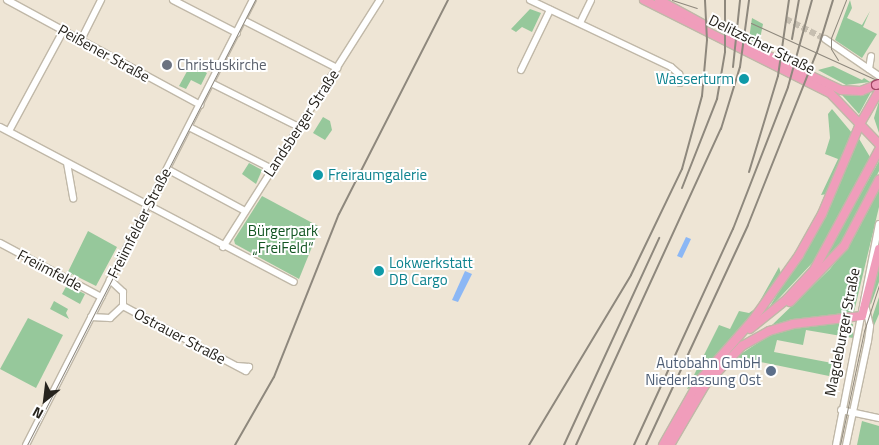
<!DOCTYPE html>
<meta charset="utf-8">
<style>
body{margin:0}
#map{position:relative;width:879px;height:445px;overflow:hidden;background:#eee5d5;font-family:"Titillium Web",sans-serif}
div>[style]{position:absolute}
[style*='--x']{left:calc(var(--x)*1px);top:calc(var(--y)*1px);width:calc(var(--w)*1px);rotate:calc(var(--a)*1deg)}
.green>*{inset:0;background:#96c89b}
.water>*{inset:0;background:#8bb7f5}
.minor-tunnel>*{height:6px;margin-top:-3px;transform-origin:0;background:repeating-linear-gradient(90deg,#c6beb0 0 6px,transparent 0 9px)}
.roads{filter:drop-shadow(1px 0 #c0b8a8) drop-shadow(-1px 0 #c0b8a8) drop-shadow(0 1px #c0b8a8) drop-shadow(0 -1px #c0b8a8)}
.minor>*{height:6px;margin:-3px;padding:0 3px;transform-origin:3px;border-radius:3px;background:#fff}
.major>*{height:8px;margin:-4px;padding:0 4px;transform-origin:4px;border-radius:4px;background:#f09dbb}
.tram>*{height:1px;margin:-0.5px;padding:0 0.5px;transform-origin:0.5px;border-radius:0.5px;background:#8e887d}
.rail>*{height:2px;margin:-1px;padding:0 1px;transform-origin:1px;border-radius:1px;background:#8e887d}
.bridges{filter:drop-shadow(1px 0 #a34866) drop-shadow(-1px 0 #a34866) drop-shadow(0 1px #a34866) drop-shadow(0 -1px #a34866)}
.major-bridge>*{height:8px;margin:-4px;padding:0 4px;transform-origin:4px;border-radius:4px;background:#f09dbb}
.dots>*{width:14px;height:14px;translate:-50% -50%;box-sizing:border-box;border:2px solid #fff;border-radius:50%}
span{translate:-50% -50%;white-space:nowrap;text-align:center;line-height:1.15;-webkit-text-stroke:4px #fff;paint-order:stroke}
.street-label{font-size:15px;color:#26231d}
.worship-label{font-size:15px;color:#5b616d}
.left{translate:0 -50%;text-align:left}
.culture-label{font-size:15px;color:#0d838f}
.right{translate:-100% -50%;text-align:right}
.park-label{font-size:15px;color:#125522}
.service-label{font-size:15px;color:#4e5e75}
.north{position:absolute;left:20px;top:375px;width:50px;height:50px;-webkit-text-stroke:4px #fff;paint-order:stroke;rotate:209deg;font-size:14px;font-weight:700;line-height:20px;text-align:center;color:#26231d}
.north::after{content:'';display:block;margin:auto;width:18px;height:22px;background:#26231d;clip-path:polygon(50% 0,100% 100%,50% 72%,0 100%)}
</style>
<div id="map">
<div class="green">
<div style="clip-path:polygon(850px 0,852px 8px,847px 18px,862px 25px,870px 11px,863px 27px,877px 34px,862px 58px,835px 40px)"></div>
<div style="clip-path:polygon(530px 9px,541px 13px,532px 32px,522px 27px,516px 32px,511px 29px)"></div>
<div style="clip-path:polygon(752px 18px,763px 24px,760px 39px,755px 43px,749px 39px)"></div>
<div style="clip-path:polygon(191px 64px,207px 73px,201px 85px,191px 80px,186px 89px,179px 86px)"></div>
<div style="clip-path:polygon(833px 66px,862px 80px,864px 78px,870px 82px,846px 85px,818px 70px)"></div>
<div style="clip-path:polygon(871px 92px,859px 114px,842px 95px,861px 95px)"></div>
<div style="clip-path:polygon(879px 101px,879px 133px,874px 118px)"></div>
<div style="clip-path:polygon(832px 109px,852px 133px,827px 194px,821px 195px,838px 159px,825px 154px,830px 138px,828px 114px)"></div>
<div style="clip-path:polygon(323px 117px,330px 121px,332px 130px,325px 140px,313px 133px)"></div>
<div style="clip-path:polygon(858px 137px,870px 157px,851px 194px,815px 260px,767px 311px,823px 219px)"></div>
<div style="clip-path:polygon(879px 161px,879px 171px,846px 236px,837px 251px,792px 296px,827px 254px)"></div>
<div style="clip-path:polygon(249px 163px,262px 170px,256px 184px,242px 174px)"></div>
<div style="clip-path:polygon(879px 190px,879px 207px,854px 312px,772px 325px,830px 269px,852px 241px)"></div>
<div style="clip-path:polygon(262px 196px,320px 227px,299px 279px,235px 244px,234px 240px)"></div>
<div style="clip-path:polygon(88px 231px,117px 247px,96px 286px,72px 274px,70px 278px,66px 276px)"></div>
<div style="clip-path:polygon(879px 263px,879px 282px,871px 304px,870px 303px)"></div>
<div style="clip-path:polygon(779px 267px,782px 277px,755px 312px,691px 388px,687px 389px,719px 325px,730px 329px,739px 311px,749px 313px,756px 308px)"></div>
<div style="clip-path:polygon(67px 285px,85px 294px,80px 304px,62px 294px)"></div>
<div style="clip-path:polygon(879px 297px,879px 314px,873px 328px,872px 318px)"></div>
<div style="clip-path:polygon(54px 301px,68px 309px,66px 313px,69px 319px,50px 309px)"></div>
<div style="clip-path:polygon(28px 318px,63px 335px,36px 388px,0 369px)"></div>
<div style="clip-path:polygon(847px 322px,853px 324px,853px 338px,806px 330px,803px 345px,777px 340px,774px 352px,832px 363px,829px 376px,736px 357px,770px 335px,788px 328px)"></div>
<div style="clip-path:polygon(862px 421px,879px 426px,879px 445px,857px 445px)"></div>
</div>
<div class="water">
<div style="clip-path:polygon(686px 237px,691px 239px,682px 258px,677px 256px)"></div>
<div style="clip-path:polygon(465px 271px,472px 274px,458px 302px,452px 300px)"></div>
</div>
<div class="minor-tunnel">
<div style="--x:786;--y:19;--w:44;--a:27.1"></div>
</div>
<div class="roads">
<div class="minor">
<div style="--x:7;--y:0;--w:220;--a:28.5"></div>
<div style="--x:173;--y:0;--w:72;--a:27.3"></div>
<div style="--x:530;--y:0;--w:156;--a:25.4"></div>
<div style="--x:671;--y:67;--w:11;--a:41"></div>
<div style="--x:679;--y:74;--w:9;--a:84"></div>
<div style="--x:243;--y:20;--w:106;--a:27.1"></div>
<div style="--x:580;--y:23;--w:25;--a:-64"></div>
<div style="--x:825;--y:39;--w:65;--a:34.4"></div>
<div style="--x:81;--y:40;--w:45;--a:-63.4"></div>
<div style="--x:869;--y:69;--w:13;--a:-81"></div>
<div style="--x:521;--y:70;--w:67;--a:-64.2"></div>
<div style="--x:211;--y:83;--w:98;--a:26.6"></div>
<div style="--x:0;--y:127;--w:332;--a:27.8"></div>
<div style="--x:189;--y:127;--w:93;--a:26.8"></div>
<div style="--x:9;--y:131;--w:114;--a:-61.6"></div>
<div style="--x:67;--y:163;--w:36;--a:80"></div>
<div style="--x:167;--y:169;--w:89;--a:28.3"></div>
<div style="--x:0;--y:243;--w:115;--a:28.1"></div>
<div style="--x:223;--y:247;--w:293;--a:-57.6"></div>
<div style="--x:123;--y:306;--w:139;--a:27.9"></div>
<div style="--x:246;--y:371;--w:5;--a:-53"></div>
<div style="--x:249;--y:367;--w:12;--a:-175"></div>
<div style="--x:91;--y:317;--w:19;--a:3"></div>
<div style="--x:110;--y:318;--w:18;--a:-43"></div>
<div style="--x:123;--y:306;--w:14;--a:-90"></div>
<div style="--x:123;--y:292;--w:18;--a:-137"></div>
<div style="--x:841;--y:410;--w:39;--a:12"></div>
<div style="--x:26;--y:445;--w:500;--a:-63"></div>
<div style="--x:836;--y:445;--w:225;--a:-79"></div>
<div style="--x:846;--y:445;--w:106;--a:-78.1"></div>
<div style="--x:868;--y:341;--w:15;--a:-82"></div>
<div style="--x:870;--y:326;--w:17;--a:-103"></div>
</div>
<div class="major">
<div style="--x:644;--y:0;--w:208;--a:26.6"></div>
<div style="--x:830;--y:93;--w:71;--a:46.1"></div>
<div style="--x:659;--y:0;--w:50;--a:28.6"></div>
<div style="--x:729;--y:37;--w:124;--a:25.3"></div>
<div style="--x:841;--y:90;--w:20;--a:3"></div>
<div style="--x:861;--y:91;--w:16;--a:-22"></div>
<div style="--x:790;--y:302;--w:78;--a:-46"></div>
<div style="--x:844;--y:246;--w:75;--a:-62.1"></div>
<div style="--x:750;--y:329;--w:48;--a:-39"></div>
<div style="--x:787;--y:299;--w:40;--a:-47"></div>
<div style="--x:814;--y:270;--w:136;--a:-61.6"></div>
<div style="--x:663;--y:445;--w:75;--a:-60.4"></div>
<div style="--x:700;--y:380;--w:79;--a:-48.6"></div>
<div style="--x:752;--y:321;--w:81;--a:-54.5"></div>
<div style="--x:799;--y:255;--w:47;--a:-60.7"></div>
<div style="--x:822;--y:214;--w:98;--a:-67.1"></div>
<div style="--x:860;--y:124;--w:38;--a:-60"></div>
<div style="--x:670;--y:445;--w:69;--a:-59.7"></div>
<div style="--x:705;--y:385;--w:54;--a:-46.5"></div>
<div style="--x:742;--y:346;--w:31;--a:-29"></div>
<div style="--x:769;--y:331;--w:25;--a:-16"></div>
<div style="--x:793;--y:324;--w:69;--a:-6.6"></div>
<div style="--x:862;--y:316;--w:69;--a:-75.8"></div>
</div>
</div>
<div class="tram">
<div style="--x:672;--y:0;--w:26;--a:18"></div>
<div style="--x:751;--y:23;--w:141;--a:24.4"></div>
<div style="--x:838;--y:60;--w:13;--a:-122"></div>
<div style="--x:831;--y:49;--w:11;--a:-90"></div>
<div style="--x:831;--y:38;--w:41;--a:-68.5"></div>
<div style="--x:27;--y:445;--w:500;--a:-62.87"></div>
<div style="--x:840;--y:445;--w:116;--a:-78.1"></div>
<div style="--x:864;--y:331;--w:48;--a:-71.9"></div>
</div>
<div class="rail">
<div style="--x:792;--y:39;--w:40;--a:-80"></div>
<div style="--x:733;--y:67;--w:67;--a:-84"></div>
<div style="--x:749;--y:172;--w:100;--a:-73.2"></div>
<div style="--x:778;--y:76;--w:77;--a:-81.8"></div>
<div style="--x:682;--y:188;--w:96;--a:-68.5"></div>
<div style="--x:717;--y:99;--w:48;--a:-80.3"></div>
<div style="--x:725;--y:52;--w:52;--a:-90"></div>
<div style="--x:235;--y:445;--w:78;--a:-60.2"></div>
<div style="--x:274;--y:377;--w:175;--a:-68.3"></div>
<div style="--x:339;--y:214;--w:240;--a:-63"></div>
<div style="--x:529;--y:445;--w:198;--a:-59"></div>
<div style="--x:631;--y:275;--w:118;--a:-64.3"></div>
<div style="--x:682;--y:169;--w:76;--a:-74.7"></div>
<div style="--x:702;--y:96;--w:56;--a:-84.9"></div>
<div style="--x:707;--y:40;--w:40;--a:-92.9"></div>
<div style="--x:564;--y:445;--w:228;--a:-65.3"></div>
<div style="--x:576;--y:445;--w:348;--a:-65.4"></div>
<div style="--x:721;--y:129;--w:65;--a:-73"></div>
<div style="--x:740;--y:67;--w:68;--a:-82.3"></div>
<div style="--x:634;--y:445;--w:238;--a:-65.4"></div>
<div style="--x:733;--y:229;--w:152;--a:-68.8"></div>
<div style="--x:788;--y:87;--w:90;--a:-74.6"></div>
<div style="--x:646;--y:445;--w:242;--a:-65.1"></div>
<div style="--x:748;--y:225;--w:186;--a:-68.3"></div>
<div style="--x:817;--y:52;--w:54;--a:-72.9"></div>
</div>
<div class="bridges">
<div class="major-bridge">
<div style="--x:876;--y:85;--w:3;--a:-18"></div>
</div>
</div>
<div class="dots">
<div style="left:167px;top:65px;background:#6b7280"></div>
<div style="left:744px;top:79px;background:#0f9aa8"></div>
<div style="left:318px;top:175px;background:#0f9aa8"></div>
<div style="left:379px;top:271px;background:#0f9aa8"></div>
<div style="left:771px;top:371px;background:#5c6f8a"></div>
</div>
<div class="street-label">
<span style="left:762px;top:44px;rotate:26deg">Delitzscher Straße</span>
<span style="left:104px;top:53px;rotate:29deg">Peißener Straße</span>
<span style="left:301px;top:123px;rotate:-57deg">Landsberger Straße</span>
<span style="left:139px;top:223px;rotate:-63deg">Freiimfelder Straße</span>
<span style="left:50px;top:270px;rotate:28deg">Freiimfelde</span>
<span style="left:842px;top:332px;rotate:-79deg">Magdeburger Straße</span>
<span style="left:180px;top:336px;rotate:28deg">Ostrauer Straße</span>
</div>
<div class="worship-label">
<span class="left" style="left:177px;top:65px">Christuskirche</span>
</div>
<div class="culture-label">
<span class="right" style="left:734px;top:79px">Wasserturm</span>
<span class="left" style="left:328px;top:175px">Freiraumgalerie</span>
<span class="left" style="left:389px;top:271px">Lokwerkstatt<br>DB Cargo</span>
</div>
<div class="park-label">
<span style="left:283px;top:239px">Bürgerpark<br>„FreiFeld“</span>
</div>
<div class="service-label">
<span class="right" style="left:761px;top:371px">Autobahn GmbH<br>Niederlassung Ost</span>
</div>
<div class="north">N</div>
</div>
